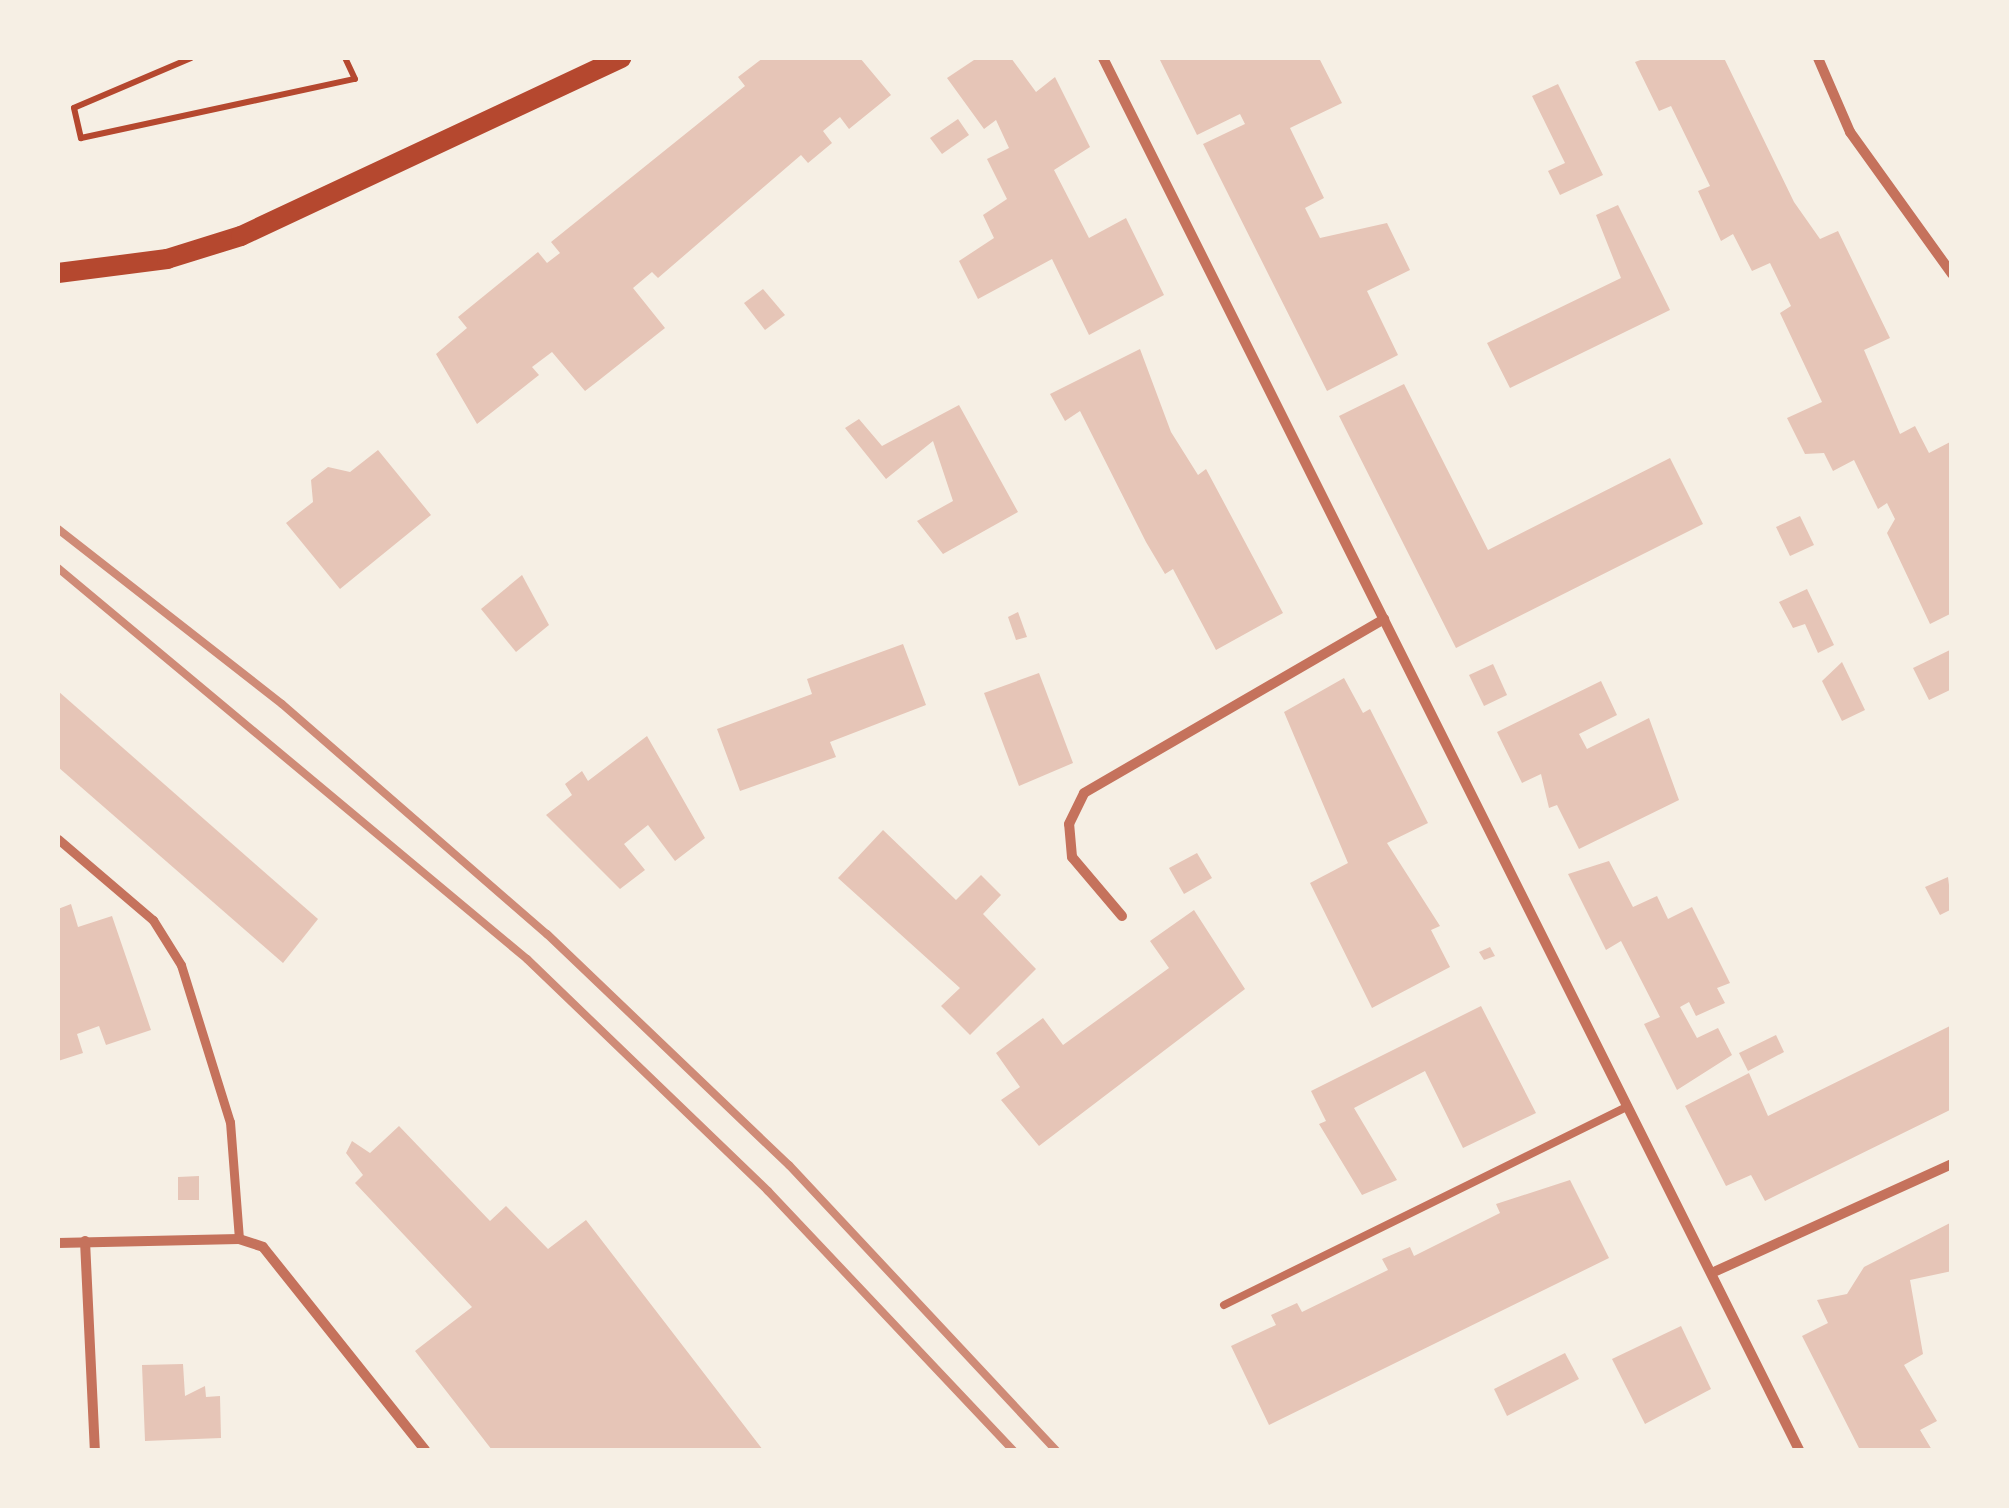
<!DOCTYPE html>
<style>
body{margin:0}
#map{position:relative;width:2009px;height:1508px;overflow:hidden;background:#f6efe4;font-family:Inter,sans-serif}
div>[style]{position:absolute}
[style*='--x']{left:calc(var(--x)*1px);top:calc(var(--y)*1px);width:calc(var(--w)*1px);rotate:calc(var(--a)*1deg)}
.building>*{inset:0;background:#e6c5b7}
.path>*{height:6px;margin:-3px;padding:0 3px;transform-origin:3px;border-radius:3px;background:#b5482f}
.service>*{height:8px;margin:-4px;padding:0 4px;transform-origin:4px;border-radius:4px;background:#c5725c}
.pedestrian>*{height:9px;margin:-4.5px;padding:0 4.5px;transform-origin:4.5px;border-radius:4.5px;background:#c5725c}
.minor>*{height:10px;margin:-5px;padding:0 5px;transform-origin:5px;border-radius:5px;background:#c5725c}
.secondary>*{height:20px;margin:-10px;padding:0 10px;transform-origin:10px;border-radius:10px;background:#b5482f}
.rail>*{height:8px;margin:-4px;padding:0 4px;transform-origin:4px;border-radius:4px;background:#cf8b77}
span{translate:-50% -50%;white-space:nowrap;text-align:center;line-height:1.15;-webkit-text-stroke:10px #f6efe4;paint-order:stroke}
.frame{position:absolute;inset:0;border:60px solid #f6efe4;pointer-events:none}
</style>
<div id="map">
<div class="building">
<div style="clip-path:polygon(763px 58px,860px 58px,891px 95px,849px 129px,840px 117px,823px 131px,832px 143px,808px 163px,801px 155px,658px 278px,652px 272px,633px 288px,665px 328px,598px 381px,585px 391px,552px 352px,532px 367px,539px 375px,477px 424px,436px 354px,467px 328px,458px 317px,538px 252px,547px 263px,560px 253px,551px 242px,745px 86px,738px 77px)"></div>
<div style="clip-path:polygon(977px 58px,1011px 58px,1036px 92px,1055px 77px,1090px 147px,1054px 170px,1089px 238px,1126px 218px,1164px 295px,1089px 335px,1052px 259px,978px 299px,959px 261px,994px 238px,983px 215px,1007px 199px,987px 159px,1009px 148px,996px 120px,984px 129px,947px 78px)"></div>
<div style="clip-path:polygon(1159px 58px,1319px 58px,1342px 103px,1290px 128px,1324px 198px,1305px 208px,1320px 238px,1387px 223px,1410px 270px,1367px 291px,1398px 355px,1327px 391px,1203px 144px,1245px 124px,1240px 114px,1197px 135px)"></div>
<div style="clip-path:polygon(1646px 58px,1724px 58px,1794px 202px,1820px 239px,1838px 231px,1890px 338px,1864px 350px,1900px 434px,1915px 426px,1929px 453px,1952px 441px,1952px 613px,1930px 624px,1887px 533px,1895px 519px,1887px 503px,1878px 509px,1854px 460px,1833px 471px,1824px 453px,1805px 454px,1787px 418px,1822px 402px,1780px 313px,1791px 306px,1770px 263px,1752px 271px,1733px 234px,1721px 241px,1698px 191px,1710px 186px,1671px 106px,1659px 111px,1635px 62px)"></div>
<div style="clip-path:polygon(1558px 84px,1603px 175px,1560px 195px,1548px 171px,1565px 163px,1532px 96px)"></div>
<div style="clip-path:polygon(958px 119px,969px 135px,942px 154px,930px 138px)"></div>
<div style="clip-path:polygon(1618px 205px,1670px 310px,1510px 388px,1487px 343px,1621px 278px,1596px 215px)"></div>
<div style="clip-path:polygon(763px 289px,785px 315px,765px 330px,744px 303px)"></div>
<div style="clip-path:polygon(1140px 349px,1171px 432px,1198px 475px,1206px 469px,1283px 613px,1216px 650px,1173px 569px,1165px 574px,1146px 542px,1080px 411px,1065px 421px,1050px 394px)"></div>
<div style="clip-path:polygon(1404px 384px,1488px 550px,1670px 458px,1703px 524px,1456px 648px,1339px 416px)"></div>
<div style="clip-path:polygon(959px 405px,1018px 512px,943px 554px,917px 521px,953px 501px,933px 441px,886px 479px,845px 428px,859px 419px,882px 446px)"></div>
<div style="clip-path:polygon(378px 450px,431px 515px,340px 589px,286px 523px,313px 502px,311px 480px,328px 467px,350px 472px)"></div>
<div style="clip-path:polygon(1800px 516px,1814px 545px,1790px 556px,1776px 527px)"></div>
<div style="clip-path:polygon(522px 575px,549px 625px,516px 652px,481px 609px)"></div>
<div style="clip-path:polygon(1807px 589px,1834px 645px,1818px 653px,1805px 624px,1793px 628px,1779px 602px)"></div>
<div style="clip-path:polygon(1018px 612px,1027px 637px,1016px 640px,1008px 617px)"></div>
<div style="clip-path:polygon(903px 644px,926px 705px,830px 742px,836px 757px,740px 791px,717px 729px,812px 694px,807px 679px)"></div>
<div style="clip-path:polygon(1952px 649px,1952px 689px,1929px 700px,1913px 668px)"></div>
<div style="clip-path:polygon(1842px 662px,1865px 710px,1842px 721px,1822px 681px)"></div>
<div style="clip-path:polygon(1493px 664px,1507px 695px,1484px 706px,1469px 675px)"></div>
<div style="clip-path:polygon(1039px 673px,1073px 763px,1019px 786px,984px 693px)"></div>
<div style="clip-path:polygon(1344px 678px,1363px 713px,1370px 709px,1428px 823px,1387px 843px,1440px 926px,1431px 930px,1450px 967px,1372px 1008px,1310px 883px,1348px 863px,1284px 712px)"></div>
<div style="clip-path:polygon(1601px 681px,1617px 715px,1579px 734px,1587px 749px,1649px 718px,1679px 800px,1579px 849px,1557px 805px,1549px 808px,1541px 774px,1522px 783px,1497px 732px)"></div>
<div style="clip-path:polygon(58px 691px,318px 919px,283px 963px,58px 767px)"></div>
<div style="clip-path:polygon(647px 736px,705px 838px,675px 861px,648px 825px,624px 844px,645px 870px,620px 889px,546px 815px,572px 795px,565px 784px,582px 771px,588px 781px)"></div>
<div style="clip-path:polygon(883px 830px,956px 900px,981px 875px,1001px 895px,983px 914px,1036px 969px,970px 1035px,941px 1006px,960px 988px,838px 878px)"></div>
<div style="clip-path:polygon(1197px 853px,1212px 878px,1184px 894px,1169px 868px)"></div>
<div style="clip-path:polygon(1609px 861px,1633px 907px,1657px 896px,1668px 919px,1692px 907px,1730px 983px,1717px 988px,1725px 1003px,1696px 1016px,1689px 1002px,1680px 1007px,1697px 1038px,1718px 1028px,1732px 1055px,1677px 1090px,1644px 1024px,1660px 1017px,1621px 941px,1606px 950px,1568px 874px)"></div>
<div style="clip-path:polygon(1948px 877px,1952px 909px,1940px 915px,1925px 887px)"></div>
<div style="clip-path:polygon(71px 904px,78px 927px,112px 916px,151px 1030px,106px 1045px,99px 1026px,77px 1034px,83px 1053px,58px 1061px,58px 909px)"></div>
<div style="clip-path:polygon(1194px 910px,1245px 989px,1039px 1146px,1001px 1100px,1020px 1087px,996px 1053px,1043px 1018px,1063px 1045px,1169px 968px,1150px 941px)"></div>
<div style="clip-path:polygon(1490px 947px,1495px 956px,1484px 960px,1479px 952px)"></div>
<div style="clip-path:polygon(1481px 1006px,1536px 1113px,1463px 1148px,1425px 1071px,1354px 1108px,1397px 1180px,1362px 1195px,1319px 1124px,1326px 1121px,1311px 1091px)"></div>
<div style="clip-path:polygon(1952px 1025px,1952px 1109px,1765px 1201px,1751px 1175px,1726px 1186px,1685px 1106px,1749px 1073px,1768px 1116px)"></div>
<div style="clip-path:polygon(1776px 1035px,1784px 1052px,1748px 1071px,1739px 1053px)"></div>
<div style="clip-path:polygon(399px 1126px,490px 1221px,506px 1206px,548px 1249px,586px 1220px,763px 1450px,492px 1450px,415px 1351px,472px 1307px,355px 1183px,363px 1175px,346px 1153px,352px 1141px,370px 1153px)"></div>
<div style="clip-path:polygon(199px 1176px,199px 1200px,178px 1200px,178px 1177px)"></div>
<div style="clip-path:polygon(1570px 1180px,1609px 1258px,1269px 1425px,1231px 1346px,1276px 1325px,1271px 1315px,1297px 1303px,1302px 1312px,1388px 1270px,1382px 1259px,1410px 1247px,1414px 1256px,1500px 1213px,1496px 1204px)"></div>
<div style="clip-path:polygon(1952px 1222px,1952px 1271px,1910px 1280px,1923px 1354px,1904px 1365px,1937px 1421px,1920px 1430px,1932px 1450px,1860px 1450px,1802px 1336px,1828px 1323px,1817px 1300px,1847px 1294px,1864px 1267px)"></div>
<div style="clip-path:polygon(1681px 1326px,1711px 1389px,1645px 1424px,1612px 1359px)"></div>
<div style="clip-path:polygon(1565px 1353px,1579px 1379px,1507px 1416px,1494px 1389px)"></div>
<div style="clip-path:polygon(183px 1364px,185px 1396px,205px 1386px,206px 1397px,220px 1396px,221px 1438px,145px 1441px,142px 1365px)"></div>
</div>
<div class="path">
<div style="--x:191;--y:58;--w:127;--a:156.9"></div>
<div style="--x:74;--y:108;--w:31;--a:77"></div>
<div style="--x:81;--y:138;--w:280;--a:-12.2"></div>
<div style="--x:355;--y:79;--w:23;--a:-115"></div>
</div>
<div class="service">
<div style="--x:1224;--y:1305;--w:450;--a:-26.2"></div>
</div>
<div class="pedestrian">
<div style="--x:58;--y:839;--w:125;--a:40.5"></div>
<div style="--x:153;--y:920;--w:53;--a:58.1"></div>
<div style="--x:181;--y:965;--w:164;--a:72.7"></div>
<div style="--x:230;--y:1122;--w:117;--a:85.6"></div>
</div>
<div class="minor">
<div style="--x:1103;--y:58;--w:1556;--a:63.43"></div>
<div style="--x:1818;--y:58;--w:81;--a:66.6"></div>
<div style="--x:1850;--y:132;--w:175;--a:54.3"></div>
<div style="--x:1122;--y:916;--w:77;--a:-130.3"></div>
<div style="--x:1072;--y:857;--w:33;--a:-95"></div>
<div style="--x:1069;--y:824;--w:34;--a:-64"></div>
<div style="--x:1084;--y:793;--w:347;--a:-30.1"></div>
<div style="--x:85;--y:1241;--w:209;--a:87.3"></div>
<div style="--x:58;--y:1243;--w:181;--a:-1.3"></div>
<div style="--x:239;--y:1239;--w:25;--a:18"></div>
<div style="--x:263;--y:1247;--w:260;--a:51.4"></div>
<div style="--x:1716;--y:1271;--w:259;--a:-24.4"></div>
</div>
<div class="secondary">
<div style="--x:58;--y:273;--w:110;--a:-7.3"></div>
<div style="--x:167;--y:259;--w:77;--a:-17.3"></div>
<div style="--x:241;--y:236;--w:420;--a:-25.1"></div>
</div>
<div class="rail">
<div style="--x:58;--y:529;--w:284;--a:38"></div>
<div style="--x:282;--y:704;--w:351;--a:41"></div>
<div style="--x:547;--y:934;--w:335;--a:43.7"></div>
<div style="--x:789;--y:1165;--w:391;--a:46.9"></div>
<div style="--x:58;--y:568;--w:611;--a:39.82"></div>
<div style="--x:527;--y:959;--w:335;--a:43.9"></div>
<div style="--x:768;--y:1191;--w:357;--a:46.6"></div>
</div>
<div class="frame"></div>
</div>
